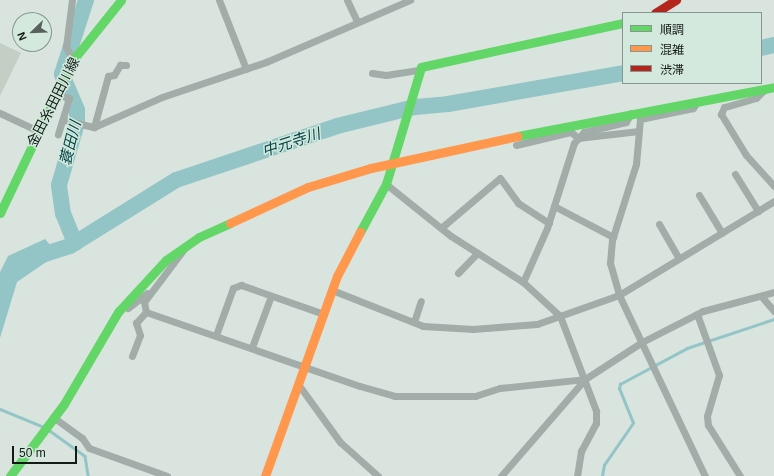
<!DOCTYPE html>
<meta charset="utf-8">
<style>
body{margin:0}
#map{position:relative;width:774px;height:476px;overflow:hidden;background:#d9e4de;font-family:Arial,"Noto Sans JP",sans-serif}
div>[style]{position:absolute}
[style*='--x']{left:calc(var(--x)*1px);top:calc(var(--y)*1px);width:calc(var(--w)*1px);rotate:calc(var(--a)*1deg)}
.water>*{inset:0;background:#94c5c6}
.stream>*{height:2.5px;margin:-1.25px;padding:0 1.25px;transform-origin:1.25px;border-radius:1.25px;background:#94c5c6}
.river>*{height:16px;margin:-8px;padding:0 8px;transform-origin:8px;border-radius:8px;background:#94c5c6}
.building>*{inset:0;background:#c3cfc4}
.street>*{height:7px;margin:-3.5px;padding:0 3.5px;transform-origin:3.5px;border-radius:3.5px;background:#a2aca8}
.fast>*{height:9px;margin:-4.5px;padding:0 4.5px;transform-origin:4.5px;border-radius:4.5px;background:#63d668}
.slow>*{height:9px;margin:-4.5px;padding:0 4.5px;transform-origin:4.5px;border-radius:4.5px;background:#ff974d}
.jam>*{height:9px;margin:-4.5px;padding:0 4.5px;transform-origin:4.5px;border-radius:4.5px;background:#b3261e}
span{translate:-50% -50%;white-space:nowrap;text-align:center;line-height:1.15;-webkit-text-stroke:3px #d4e9dd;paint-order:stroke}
.street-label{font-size:14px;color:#131b17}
.water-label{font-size:15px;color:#054548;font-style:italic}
.legend{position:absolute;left:622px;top:12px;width:140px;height:72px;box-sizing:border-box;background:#d4e9dd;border:1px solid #87978e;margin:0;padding:5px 7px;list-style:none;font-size:12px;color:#131b17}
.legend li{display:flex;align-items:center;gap:8px;height:20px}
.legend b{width:20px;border:1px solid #87978e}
.north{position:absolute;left:12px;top:12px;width:40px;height:40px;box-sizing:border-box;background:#d4e9dd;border:1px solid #87978e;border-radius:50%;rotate:247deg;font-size:11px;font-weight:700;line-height:16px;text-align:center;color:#131b17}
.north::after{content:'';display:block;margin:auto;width:14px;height:18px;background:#58615d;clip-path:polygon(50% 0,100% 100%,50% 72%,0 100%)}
.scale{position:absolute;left:12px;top:446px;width:65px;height:18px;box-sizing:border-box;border:2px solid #131b17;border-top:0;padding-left:5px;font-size:12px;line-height:14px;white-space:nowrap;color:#131b17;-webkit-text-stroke:3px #d4e9dd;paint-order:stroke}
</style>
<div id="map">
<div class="water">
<div style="clip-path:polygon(45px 239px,58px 254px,17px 282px,0 338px,0 272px,8px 256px)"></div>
</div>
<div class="stream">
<div style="--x:0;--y:409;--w:48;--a:22.2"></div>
<div style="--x:49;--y:430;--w:44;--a:35.8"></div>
<div style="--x:85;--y:456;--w:20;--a:81"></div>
<div style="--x:602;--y:476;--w:11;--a:-80"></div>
<div style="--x:604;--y:465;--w:51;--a:-55.4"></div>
<div style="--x:633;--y:423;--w:37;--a:-112"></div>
<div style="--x:619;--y:389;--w:5;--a:-79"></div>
<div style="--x:620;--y:384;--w:76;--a:-28.2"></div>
<div style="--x:687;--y:348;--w:92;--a:-18.4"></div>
</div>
<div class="river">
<div style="--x:761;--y:48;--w:13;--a:-13"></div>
<div style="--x:75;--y:243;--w:31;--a:-112"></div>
<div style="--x:63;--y:214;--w:29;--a:-98"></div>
<div style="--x:59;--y:185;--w:65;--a:-73.8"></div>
<div style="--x:77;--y:123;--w:13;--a:-90"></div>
<div style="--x:77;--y:110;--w:39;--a:-113"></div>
<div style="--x:62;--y:74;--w:78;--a:-72"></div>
<div style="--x:36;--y:257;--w:36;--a:-18"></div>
<div style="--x:70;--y:246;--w:125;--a:-31.9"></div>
<div style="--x:176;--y:180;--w:170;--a:-18.5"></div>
<div style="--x:337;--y:126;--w:80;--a:-13.7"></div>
<div style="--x:415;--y:107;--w:33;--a:-5"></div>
<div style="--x:448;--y:104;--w:178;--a:-10"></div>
</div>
<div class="building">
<div style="clip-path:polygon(0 43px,21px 53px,0 96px)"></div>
</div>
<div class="street">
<div style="--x:72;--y:0;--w:47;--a:97.3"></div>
<div style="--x:66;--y:47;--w:15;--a:62"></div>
<div style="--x:219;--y:0;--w:74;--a:68.6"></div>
<div style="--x:347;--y:0;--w:23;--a:65"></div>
<div style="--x:372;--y:73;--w:14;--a:8"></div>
<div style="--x:386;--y:75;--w:33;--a:-9"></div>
<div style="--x:764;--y:90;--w:11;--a:135"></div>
<div style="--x:756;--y:98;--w:33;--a:164"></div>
<div style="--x:724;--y:107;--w:8;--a:113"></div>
<div style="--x:721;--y:114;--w:48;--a:58.6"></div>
<div style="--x:746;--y:155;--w:42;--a:47.9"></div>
<div style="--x:56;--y:94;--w:14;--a:17"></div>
<div style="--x:69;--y:98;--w:38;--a:107"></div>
<div style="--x:698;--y:101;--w:9;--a:126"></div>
<div style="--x:693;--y:108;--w:54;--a:168.3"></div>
<div style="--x:640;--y:119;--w:45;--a:95.1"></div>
<div style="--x:636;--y:164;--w:80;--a:107.5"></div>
<div style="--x:612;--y:240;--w:23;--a:95"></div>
<div style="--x:610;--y:263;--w:33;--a:74"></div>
<div style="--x:619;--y:295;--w:200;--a:64.6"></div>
<div style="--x:0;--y:113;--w:42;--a:25.3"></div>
<div style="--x:65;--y:120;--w:30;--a:14"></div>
<div style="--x:94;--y:127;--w:74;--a:-23.8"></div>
<div style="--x:162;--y:97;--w:110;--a:-18.6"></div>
<div style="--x:266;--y:62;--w:157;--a:-23.3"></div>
<div style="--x:94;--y:127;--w:53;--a:-74.6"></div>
<div style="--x:108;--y:76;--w:6;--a:-9"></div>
<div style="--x:114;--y:75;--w:12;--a:-59"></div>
<div style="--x:120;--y:65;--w:6;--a:0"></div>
<div style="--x:516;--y:145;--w:57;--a:-13.3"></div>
<div style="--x:571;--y:132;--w:9;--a:41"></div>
<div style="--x:578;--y:138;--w:61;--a:-6.5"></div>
<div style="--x:735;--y:174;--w:44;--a:58.1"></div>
<div style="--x:386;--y:184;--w:83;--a:38.7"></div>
<div style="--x:451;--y:236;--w:85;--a:32.6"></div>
<div style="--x:523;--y:282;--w:50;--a:42.6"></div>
<div style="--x:560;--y:316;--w:102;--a:69.2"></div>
<div style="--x:596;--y:411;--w:12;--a:90"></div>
<div style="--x:596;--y:423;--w:32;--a:118"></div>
<div style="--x:581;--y:451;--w:25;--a:99"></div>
<div style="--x:699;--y:195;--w:44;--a:58.8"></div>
<div style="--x:554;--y:206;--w:67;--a:27.7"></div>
<div style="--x:659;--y:224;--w:39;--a:60"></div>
<div style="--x:441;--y:228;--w:77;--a:-40.3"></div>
<div style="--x:500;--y:178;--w:31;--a:54"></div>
<div style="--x:518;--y:203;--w:37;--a:33"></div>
<div style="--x:187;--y:245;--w:71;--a:127"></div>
<div style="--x:144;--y:302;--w:10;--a:79"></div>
<div style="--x:146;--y:312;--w:226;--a:19.1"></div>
<div style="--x:360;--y:386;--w:36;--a:16"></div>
<div style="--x:395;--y:396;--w:80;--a:0"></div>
<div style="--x:475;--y:396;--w:26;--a:-18"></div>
<div style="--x:500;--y:388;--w:85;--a:-6"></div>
<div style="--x:458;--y:273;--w:28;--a:-46"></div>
<div style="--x:523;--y:282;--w:59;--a:-66"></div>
<div style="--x:547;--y:228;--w:89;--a:-72.4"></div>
<div style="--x:574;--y:143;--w:15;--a:-48"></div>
<div style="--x:584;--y:132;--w:43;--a:-13.4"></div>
<div style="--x:626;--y:122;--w:10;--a:-61"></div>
<div style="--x:332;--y:290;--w:98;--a:21.6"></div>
<div style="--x:423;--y:326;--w:50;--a:3.4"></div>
<div style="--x:473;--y:329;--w:64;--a:-4.5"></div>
<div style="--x:537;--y:324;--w:87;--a:-19.5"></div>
<div style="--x:619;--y:295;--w:181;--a:-31.2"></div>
<div style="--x:761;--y:296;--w:20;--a:49"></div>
<div style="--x:123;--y:306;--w:5;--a:22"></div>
<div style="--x:128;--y:308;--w:24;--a:-38"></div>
<div style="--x:697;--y:314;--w:65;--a:70.2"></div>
<div style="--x:719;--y:375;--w:43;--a:106.3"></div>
<div style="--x:707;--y:416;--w:9;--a:84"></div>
<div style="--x:708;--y:425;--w:60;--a:57.9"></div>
<div style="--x:414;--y:322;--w:22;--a:-72"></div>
<div style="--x:216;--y:335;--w:50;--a:-70.1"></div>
<div style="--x:233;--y:288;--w:9;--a:-21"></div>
<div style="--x:241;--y:285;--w:88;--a:19.3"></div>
<div style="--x:252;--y:347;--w:54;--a:-69.6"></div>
<div style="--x:132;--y:356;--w:22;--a:-69"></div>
<div style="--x:140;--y:335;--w:13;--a:-108"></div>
<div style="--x:136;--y:323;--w:15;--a:-48"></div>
<div style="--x:298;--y:384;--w:72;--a:54.1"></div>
<div style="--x:340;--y:442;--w:51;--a:41.8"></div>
<div style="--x:53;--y:417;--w:36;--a:36"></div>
<div style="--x:82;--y:438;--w:12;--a:55"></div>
<div style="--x:89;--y:448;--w:83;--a:19.7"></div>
<div style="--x:501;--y:476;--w:128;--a:-49.1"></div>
<div style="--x:585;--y:379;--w:68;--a:-33"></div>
<div style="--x:642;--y:342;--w:68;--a:-26.9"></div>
<div style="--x:703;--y:311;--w:73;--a:-15"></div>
</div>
<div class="fast">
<div style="--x:518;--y:136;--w:261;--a:-10.8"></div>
<div style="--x:0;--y:213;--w:170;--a:-64.5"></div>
<div style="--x:73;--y:60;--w:77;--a:-51.3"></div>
<div style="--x:360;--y:232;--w:55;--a:-61.6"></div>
<div style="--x:386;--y:184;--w:122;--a:-73.3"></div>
<div style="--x:421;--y:67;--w:207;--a:-12.3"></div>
<div style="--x:10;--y:476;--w:90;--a:-53.1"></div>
<div style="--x:64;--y:404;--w:107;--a:-59.6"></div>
<div style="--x:118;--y:312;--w:71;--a:-47.3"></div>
<div style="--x:166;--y:260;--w:40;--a:-34.9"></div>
<div style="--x:199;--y:237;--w:34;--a:-24"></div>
</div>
<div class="slow">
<div style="--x:230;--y:223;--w:86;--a:-24.8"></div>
<div style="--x:308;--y:187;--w:66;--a:-16.8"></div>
<div style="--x:371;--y:168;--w:150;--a:-12.3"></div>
<div style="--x:265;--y:476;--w:213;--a:-70.2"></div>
<div style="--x:337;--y:276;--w:50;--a:-62.4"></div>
</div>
<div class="jam">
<div style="--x:655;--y:13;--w:25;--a:-32"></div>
</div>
<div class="street-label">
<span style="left:53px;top:102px;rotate:-63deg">金田糸田田川線</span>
</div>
<div class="water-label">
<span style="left:291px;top:142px;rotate:-18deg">中元寺川</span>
<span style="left:70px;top:143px;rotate:-76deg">蓑田川</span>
</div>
<ul class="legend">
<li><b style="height:5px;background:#63d668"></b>順調</li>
<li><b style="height:5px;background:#ff974d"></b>混雑</li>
<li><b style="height:5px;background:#b3261e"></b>渋滞</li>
</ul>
<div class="north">N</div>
<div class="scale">50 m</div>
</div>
